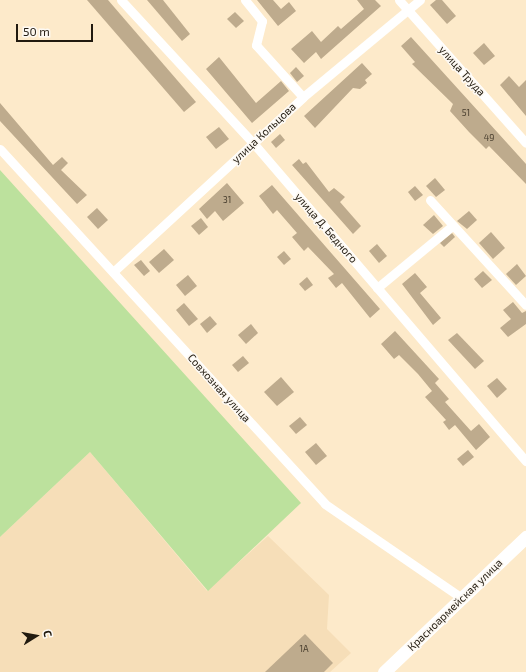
<!DOCTYPE html>
<meta charset="utf-8">
<style>
body{margin:0}
#map{position:relative;width:526px;height:672px;overflow:hidden;background:#fdeaca;font-family:"Exo 2",sans-serif}
div>[style]{position:absolute}
[style*='--x']{left:calc(var(--x)*1px);top:calc(var(--y)*1px);width:calc(var(--w)*1px);rotate:calc(var(--a)*1deg)}
.built>*{inset:0;background:#f6deb8}
.green>*{inset:0;background:#bce19d}
.building>*{inset:0;background:#beab8d}
.street>*{height:9px;margin:-4.5px;padding:0 4.5px;transform-origin:4.5px;border-radius:4.5px;background:#fff}
.secondary>*{height:13px;margin:-6.5px;padding:0 6.5px;transform-origin:6.5px;border-radius:6.5px;background:#fff}
span{translate:-50% -50%;white-space:nowrap;text-align:center;line-height:1.15;-webkit-text-stroke:3px #fdf9f3;paint-order:stroke}
.number-label{font-size:9px;color:#483e2e}
.number-label span{-webkit-text-stroke-width:0}
.street-label{font-size:11px;color:#211a0f}
.north{position:absolute;left:16px;top:616px;width:40px;height:40px;-webkit-text-stroke:3px #fdf9f3;paint-order:stroke;rotate:79deg;font-size:11px;font-weight:700;line-height:16px;text-align:center;color:#211a0f}
.north::after{content:'';display:block;margin:auto;width:14px;height:18px;background:#211a0f;clip-path:polygon(50% 0,100% 100%,50% 72%,0 100%)}
.scale{position:absolute;left:16px;top:24px;width:77px;height:18px;box-sizing:border-box;border:2px solid #211a0f;border-top:0;padding-left:5px;font-size:12px;line-height:14px;white-space:nowrap;color:#211a0f;-webkit-text-stroke:3px #fdf9f3;paint-order:stroke}
</style>
<div id="map">
<div class="built">
<div style="clip-path:polygon(90px 452px,207px 591px,268px 536px,329px 595px,327px 629px,351px 653px,330px 672px,0 672px,0 537px)"></div>
</div>
<div class="green">
<div style="clip-path:polygon(0 170px,301px 503px,208px 591px,90px 452px,0 537px)"></div>
</div>
<div class="building">
<div style="clip-path:polygon(87px 0,108px 0,196px 102px,184px 112px)"></div>
<div style="clip-path:polygon(147px 0,163px 0,190px 34px,182px 41px)"></div>
<div style="clip-path:polygon(257px 0,273px 0,281px 9px,289px 2px,296px 11px,278px 26px)"></div>
<div style="clip-path:polygon(357px 0,375px 0,381px 6px,321px 59px,316px 52px,304px 63px,291px 49px,312px 31px,321px 42px,338px 26px,341px 29px,364px 9px)"></div>
<div style="clip-path:polygon(436px 0,442px 0,456px 16px,447px 24px,430px 5px)"></div>
<div style="clip-path:polygon(235px 12px,244px 21px,236px 28px,227px 19px)"></div>
<div style="clip-path:polygon(411px 37px,526px 164px,526px 184px,489px 146px,486px 149px,469px 132px,450px 111px,453px 104px,412px 64px,415px 62px,401px 46px)"></div>
<div style="clip-path:polygon(484px 43px,495px 56px,484px 65px,473px 53px)"></div>
<div style="clip-path:polygon(219px 57px,256px 103px,281px 81px,289px 91px,252px 123px,206px 69px)"></div>
<div style="clip-path:polygon(362px 63px,372px 74px,365px 80px,367px 83px,360px 89px,353px 88px,315px 128px,304px 116px)"></div>
<div style="clip-path:polygon(296px 67px,304px 76px,297px 82px,290px 73px)"></div>
<div style="clip-path:polygon(509px 76px,519px 87px,526px 80px,526px 116px,500px 85px)"></div>
<div style="clip-path:polygon(0 103px,53px 165px,62px 157px,68px 163px,61px 170px,87px 195px,77px 204px,0 121px)"></div>
<div style="clip-path:polygon(219px 127px,229px 139px,216px 149px,206px 137px)"></div>
<div style="clip-path:polygon(280px 134px,285px 140px,276px 148px,271px 142px)"></div>
<div style="clip-path:polygon(299px 159px,303px 164px,306px 162px,329px 192px,334px 188px,345px 197px,340px 202px,361px 226px,353px 234px,292px 165px)"></div>
<div style="clip-path:polygon(435px 178px,445px 190px,436px 197px,426px 186px)"></div>
<div style="clip-path:polygon(227px 183px,244px 203px,223px 221px,215px 211px,207px 219px,199px 209px)"></div>
<div style="clip-path:polygon(272px 185px,380px 309px,370px 318px,342px 283px,336px 288px,328px 278px,334px 274px,308px 247px,304px 251px,292px 237px,297px 233px,277px 210px,273px 214px,259px 196px)"></div>
<div style="clip-path:polygon(415px 186px,423px 195px,415px 201px,408px 192px)"></div>
<div style="clip-path:polygon(97px 208px,108px 220px,98px 229px,87px 217px)"></div>
<div style="clip-path:polygon(469px 211px,477px 220px,467px 229px,457px 221px)"></div>
<div style="clip-path:polygon(434px 215px,443px 226px,433px 234px,423px 225px)"></div>
<div style="clip-path:polygon(201px 218px,208px 227px,199px 235px,191px 226px)"></div>
<div style="clip-path:polygon(491px 232px,505px 248px,493px 259px,479px 243px)"></div>
<div style="clip-path:polygon(452px 233px,455px 237px,444px 247px,440px 243px)"></div>
<div style="clip-path:polygon(377px 244px,387px 256px,379px 263px,369px 251px)"></div>
<div style="clip-path:polygon(164px 249px,174px 260px,159px 273px,149px 262px)"></div>
<div style="clip-path:polygon(284px 251px,291px 259px,284px 265px,277px 257px)"></div>
<div style="clip-path:polygon(141px 260px,150px 271px,144px 276px,134px 265px)"></div>
<div style="clip-path:polygon(517px 264px,526px 276px,516px 285px,506px 274px)"></div>
<div style="clip-path:polygon(483px 271px,492px 280px,482px 288px,474px 279px)"></div>
<div style="clip-path:polygon(415px 273px,427px 287px,420px 293px,441px 318px,433px 325px,402px 284px)"></div>
<div style="clip-path:polygon(188px 275px,197px 286px,185px 296px,176px 285px)"></div>
<div style="clip-path:polygon(307px 277px,313px 285px,305px 291px,299px 284px)"></div>
<div style="clip-path:polygon(513px 302px,522px 313px,526px 311px,526px 324px,508px 337px,500px 328px,511px 319px,503px 310px)"></div>
<div style="clip-path:polygon(184px 303px,198px 319px,189px 326px,176px 310px)"></div>
<div style="clip-path:polygon(210px 316px,217px 324px,207px 333px,200px 324px)"></div>
<div style="clip-path:polygon(251px 324px,258px 333px,246px 344px,238px 335px)"></div>
<div style="clip-path:polygon(395px 331px,439px 379px,435px 383px,449px 399px,445px 402px,471px 431px,479px 424px,490px 437px,476px 450px,455px 425px,449px 430px,443px 422px,446px 420px,425px 397px,432px 391px,418px 374px,399px 355px,394px 359px,381px 344px)"></div>
<div style="clip-path:polygon(457px 333px,484px 361px,475px 369px,448px 340px)"></div>
<div style="clip-path:polygon(243px 356px,249px 363px,238px 372px,232px 365px)"></div>
<div style="clip-path:polygon(281px 377px,294px 392px,277px 406px,264px 392px)"></div>
<div style="clip-path:polygon(497px 378px,507px 389px,497px 398px,487px 386px)"></div>
<div style="clip-path:polygon(300px 417px,307px 425px,296px 434px,289px 426px)"></div>
<div style="clip-path:polygon(316px 443px,327px 456px,316px 465px,305px 452px)"></div>
<div style="clip-path:polygon(468px 450px,474px 457px,463px 466px,457px 459px)"></div>
<div style="clip-path:polygon(305px 634px,333px 663px,324px 672px,265px 672px)"></div>
</div>
<div class="street">
<div style="--x:121;--y:0;--w:196;--a:47.3"></div>
<div style="--x:254;--y:144;--w:418;--a:49.4"></div>
<div style="--x:245;--y:0;--w:27;--a:51"></div>
<div style="--x:262;--y:21;--w:25;--a:104"></div>
<div style="--x:256;--y:45;--w:70;--a:47.9"></div>
<div style="--x:399;--y:0;--w:191;--a:48.4"></div>
<div style="--x:0;--y:149;--w:481;--a:47.5"></div>
<div style="--x:325;--y:504;--w:166;--a:34.5"></div>
<div style="--x:430;--y:200;--w:142;--a:47.6"></div>
<div style="--x:113;--y:272;--w:258;--a:-42.6"></div>
<div style="--x:303;--y:97;--w:152;--a:-39.7"></div>
<div style="--x:377;--y:288;--w:97;--a:-39.6"></div>
</div>
<div class="secondary">
<div style="--x:384;--y:672;--w:196;--a:-43.6"></div>
</div>
<div class="number-label">
<span style="left:466px;top:113px">51</span>
<span style="left:489px;top:138px">49</span>
<span style="left:227px;top:200px">31</span>
<span style="left:304px;top:649px">1А</span>
</div>
<div class="street-label">
<span style="left:462px;top:71px;rotate:48deg">улица Труда</span>
<span style="left:264px;top:133px;rotate:-43deg">улица Кольцова</span>
<span style="left:326px;top:228px;rotate:49deg">улица Д. Бедного</span>
<span style="left:219px;top:388px;rotate:48deg">Совхозная улица</span>
<span style="left:455px;top:605px;rotate:-44deg">Красноармейская улица</span>
</div>
<div class="north">С</div>
<div class="scale">50 m</div>
</div>
